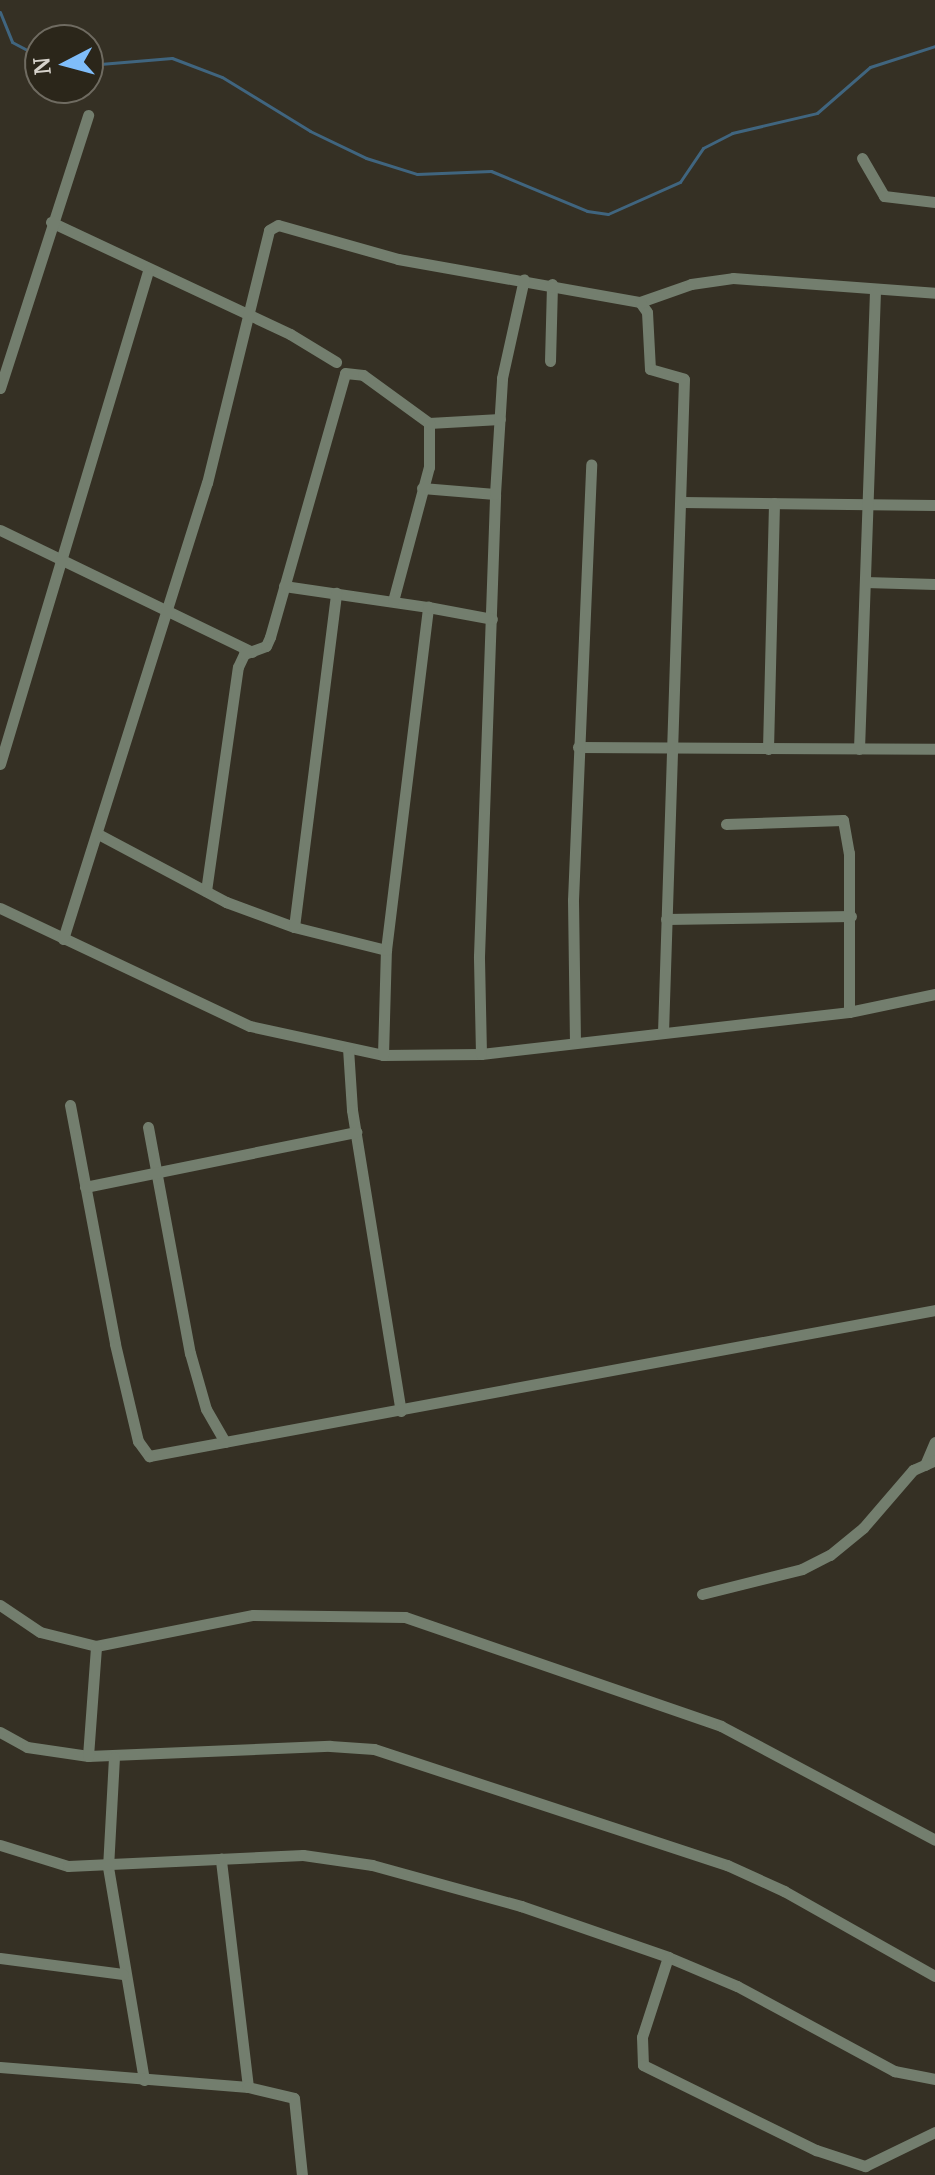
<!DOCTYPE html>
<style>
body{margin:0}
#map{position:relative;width:935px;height:2175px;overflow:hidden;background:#353024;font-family:Merriweather,serif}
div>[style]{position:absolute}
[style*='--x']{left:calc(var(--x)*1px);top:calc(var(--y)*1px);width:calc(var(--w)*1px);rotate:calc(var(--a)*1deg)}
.stream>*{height:3px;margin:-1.5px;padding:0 1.5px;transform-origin:1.5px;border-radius:1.5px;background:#40657f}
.minor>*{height:11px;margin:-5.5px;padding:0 5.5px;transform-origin:5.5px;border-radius:5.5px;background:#737e6e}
span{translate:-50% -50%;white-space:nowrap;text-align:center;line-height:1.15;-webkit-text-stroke:6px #2b261a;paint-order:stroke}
.north{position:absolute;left:24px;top:24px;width:80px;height:80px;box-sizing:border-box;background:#2b261a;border:2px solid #6f6b61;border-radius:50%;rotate:264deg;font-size:22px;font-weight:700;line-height:32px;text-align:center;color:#d6d2cb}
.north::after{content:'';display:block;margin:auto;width:28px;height:36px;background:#7fbdfa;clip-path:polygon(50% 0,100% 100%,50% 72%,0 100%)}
</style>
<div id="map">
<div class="stream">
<div style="--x:0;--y:12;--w:32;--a:68"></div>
<div style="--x:12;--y:42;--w:32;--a:28"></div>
<div style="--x:88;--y:65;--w:84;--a:-4.8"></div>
<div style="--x:172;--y:58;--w:53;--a:20.8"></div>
<div style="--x:222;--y:77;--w:103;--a:31.5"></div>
<div style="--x:310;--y:131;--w:62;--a:25.7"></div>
<div style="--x:366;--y:158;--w:53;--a:17.4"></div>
<div style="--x:417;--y:174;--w:74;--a:-2.3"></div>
<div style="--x:491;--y:171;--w:104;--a:22.6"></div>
<div style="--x:587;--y:211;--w:21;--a:8"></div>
<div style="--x:608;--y:214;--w:79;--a:-24"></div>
<div style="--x:680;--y:182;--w:41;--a:-55.9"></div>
<div style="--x:703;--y:148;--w:33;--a:-27"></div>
<div style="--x:732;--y:133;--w:87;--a:-13.2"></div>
<div style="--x:817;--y:113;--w:70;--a:-41"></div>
<div style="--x:870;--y:67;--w:68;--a:-17.9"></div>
</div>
<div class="minor">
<div style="--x:862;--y:158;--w:44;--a:59.9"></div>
<div style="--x:884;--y:196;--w:51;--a:6.7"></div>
<div style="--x:51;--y:222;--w:264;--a:25.1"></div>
<div style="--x:290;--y:334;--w:54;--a:31.3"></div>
<div style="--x:640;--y:302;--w:54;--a:-19.4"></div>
<div style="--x:691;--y:284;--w:42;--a:-8.1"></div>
<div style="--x:733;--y:278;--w:203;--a:4.2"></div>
<div style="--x:550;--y:361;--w:77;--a:-88.5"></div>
<div style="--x:0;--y:388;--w:287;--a:-72.1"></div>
<div style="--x:422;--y:488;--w:73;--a:4.7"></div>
<div style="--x:682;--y:502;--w:253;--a:0.7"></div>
<div style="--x:0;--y:530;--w:280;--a:25.8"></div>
<div style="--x:865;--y:582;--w:70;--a:1.6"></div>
<div style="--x:284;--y:586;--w:146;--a:8.3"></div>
<div style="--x:393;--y:601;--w:139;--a:-75"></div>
<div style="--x:429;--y:467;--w:44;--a:-90"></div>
<div style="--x:429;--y:423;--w:71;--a:-3.2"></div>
<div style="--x:578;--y:747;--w:357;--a:0.3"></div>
<div style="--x:768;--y:749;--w:246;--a:-88.6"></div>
<div style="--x:859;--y:749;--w:458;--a:-88"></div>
<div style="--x:0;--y:764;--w:515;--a:-73.29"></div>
<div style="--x:726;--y:824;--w:117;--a:-2"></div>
<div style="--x:843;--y:820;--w:34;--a:80"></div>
<div style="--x:849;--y:853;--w:159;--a:90"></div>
<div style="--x:100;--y:835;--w:143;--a:28"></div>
<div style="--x:226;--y:902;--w:72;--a:20.2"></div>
<div style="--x:294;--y:927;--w:95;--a:14"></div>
<div style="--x:206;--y:891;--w:226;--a:-81.9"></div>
<div style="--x:238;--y:667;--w:14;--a:-65"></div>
<div style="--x:244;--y:654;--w:23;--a:-20"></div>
<div style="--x:266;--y:646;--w:10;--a:-66"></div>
<div style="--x:270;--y:637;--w:274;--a:-74.1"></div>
<div style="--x:345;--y:373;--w:18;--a:6"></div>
<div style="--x:363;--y:375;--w:82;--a:36"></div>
<div style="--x:0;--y:908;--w:276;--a:25.3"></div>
<div style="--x:250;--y:1026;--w:136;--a:12.3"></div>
<div style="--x:383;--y:1055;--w:98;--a:-0.6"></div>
<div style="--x:481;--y:1054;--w:370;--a:-6.5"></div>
<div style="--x:849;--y:1012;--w:88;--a:-11.8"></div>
<div style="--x:666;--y:919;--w:185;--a:-0.9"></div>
<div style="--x:294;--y:927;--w:337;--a:-82.8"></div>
<div style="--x:63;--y:939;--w:478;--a:-72.5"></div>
<div style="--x:207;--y:483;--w:260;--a:-76.2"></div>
<div style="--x:269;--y:230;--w:10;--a:-29"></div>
<div style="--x:278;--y:225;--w:125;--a:15.8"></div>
<div style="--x:398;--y:259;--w:246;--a:10.1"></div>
<div style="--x:640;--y:302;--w:12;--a:55"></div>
<div style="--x:647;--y:312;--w:57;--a:87"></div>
<div style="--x:650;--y:369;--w:35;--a:16"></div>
<div style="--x:684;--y:379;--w:654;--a:91.84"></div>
<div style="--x:575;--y:1043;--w:143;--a:-90.8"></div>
<div style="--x:573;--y:900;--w:436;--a:-87.6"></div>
<div style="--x:348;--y:1048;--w:62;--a:86.3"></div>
<div style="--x:352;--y:1110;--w:305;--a:80.8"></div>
<div style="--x:481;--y:1054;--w:98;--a:-91.2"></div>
<div style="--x:479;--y:956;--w:462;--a:-88"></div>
<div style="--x:495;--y:494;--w:116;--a:-86.5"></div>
<div style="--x:502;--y:378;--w:101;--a:-77.5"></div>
<div style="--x:383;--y:1055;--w:105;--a:-88.4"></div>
<div style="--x:386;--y:950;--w:346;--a:-83"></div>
<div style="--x:428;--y:607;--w:65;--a:10.6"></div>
<div style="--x:70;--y:1105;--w:243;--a:79.3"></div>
<div style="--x:115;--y:1344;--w:100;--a:76.7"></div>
<div style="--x:138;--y:1441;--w:19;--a:54"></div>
<div style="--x:149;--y:1456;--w:799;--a:-10.52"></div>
<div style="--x:148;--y:1127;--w:230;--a:79.5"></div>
<div style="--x:190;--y:1353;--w:58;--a:74.1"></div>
<div style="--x:206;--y:1409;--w:38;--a:60"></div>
<div style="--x:85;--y:1187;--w:277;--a:-11.5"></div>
<div style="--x:925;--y:1465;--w:25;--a:-67"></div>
<div style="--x:702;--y:1594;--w:103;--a:-14"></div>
<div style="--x:802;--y:1569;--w:31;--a:-27"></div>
<div style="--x:830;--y:1555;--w:43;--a:-39.3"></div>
<div style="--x:863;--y:1528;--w:77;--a:-49.2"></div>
<div style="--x:913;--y:1470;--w:24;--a:-24"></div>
<div style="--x:0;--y:1605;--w:48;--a:34"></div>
<div style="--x:40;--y:1632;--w:58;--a:14"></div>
<div style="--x:96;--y:1646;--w:160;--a:-11.2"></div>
<div style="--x:253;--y:1615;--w:152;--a:0.8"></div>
<div style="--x:405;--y:1617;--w:334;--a:19"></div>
<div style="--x:721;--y:1726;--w:242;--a:28"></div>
<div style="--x:0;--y:1732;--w:31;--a:29"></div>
<div style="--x:27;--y:1747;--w:62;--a:8.4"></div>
<div style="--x:88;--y:1756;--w:242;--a:-2.4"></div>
<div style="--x:330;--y:1746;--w:44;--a:3.9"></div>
<div style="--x:374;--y:1749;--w:372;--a:18.2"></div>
<div style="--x:727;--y:1865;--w:63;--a:24.5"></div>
<div style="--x:784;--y:1891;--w:173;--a:29.4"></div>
<div style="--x:88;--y:1756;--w:110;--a:-85.8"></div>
<div style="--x:114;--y:1757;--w:110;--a:93.1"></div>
<div style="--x:108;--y:1867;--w:216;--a:80.4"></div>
<div style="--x:0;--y:1845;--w:71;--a:17.2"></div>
<div style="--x:68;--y:1866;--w:235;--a:-2.7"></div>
<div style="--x:303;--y:1855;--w:70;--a:8.2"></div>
<div style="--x:372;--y:1865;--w:155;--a:15.4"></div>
<div style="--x:521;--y:1906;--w:156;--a:19.1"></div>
<div style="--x:668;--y:1957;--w:75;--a:22.8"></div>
<div style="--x:737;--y:1986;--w:179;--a:28.4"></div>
<div style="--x:894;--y:2071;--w:42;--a:11"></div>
<div style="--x:668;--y:1957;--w:84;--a:108"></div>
<div style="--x:642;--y:2037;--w:28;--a:88"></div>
<div style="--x:643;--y:2065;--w:193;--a:26.2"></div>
<div style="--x:816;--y:2150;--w:52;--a:18.1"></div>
<div style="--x:865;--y:2166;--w:78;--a:-25.9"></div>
<div style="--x:0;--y:1958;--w:124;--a:7.4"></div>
<div style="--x:0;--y:2067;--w:249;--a:4.6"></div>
<div style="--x:248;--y:2087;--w:230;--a:-96.8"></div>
<div style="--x:248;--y:2087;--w:47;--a:13.4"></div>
<div style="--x:294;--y:2098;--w:77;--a:84.1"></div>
</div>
<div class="north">N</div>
</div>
